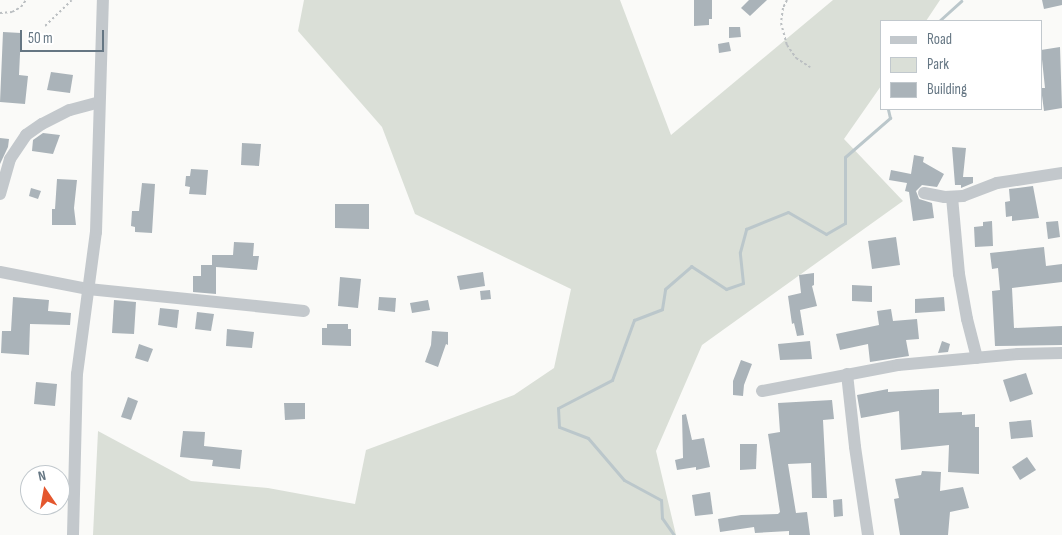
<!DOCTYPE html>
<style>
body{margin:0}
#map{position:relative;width:1062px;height:535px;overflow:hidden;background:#fafaf8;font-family:"Sofia Sans Condensed",sans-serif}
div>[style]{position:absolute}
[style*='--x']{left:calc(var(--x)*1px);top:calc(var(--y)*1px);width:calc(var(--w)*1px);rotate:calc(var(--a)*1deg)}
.green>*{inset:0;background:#dadfd7}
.stream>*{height:3px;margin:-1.5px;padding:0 1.5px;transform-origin:1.5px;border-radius:1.5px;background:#bbc7cb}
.building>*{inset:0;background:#aab3b9}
.path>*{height:2px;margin-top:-1px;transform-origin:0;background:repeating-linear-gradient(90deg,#bbbfc2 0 2.5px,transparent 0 5px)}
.minor>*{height:12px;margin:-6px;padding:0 6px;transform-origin:6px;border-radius:6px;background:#c3c8cc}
span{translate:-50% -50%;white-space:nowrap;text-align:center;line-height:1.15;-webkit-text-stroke:5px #fff;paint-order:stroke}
.legend{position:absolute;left:880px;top:20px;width:162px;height:90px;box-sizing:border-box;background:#fff;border:1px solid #c1c8cd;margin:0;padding:6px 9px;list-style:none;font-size:15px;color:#657683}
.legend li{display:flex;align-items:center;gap:10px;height:25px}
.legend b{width:25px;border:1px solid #c1c8cd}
.north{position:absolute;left:20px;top:465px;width:50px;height:50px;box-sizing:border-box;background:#fff;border:1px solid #c1c8cd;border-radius:50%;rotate:348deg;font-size:14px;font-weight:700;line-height:20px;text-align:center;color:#657683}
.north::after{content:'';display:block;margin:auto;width:18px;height:22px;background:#e4572e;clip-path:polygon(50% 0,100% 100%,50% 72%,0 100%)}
.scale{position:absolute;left:20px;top:30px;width:84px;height:22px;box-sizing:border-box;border:2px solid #657683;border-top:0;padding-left:6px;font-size:15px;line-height:18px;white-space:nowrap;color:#657683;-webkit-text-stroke:4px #fff;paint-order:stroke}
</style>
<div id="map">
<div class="green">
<div style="clip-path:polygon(304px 0,620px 0,671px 135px,833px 0,940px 0,926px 21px,881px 21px,881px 86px,844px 139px,903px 201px,702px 345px,656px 451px,676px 535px,93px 535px,98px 431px,191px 481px,268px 488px,355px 504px,366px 450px,514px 395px,554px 368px,571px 289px,415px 214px,382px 127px,298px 31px)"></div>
</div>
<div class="stream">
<div style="--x:939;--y:21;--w:30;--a:-42"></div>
<div style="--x:674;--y:535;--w:21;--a:-125"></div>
<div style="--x:662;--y:518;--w:18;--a:-93"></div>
<div style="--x:661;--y:500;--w:42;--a:-151.6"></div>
<div style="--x:624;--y:480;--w:55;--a:-130.6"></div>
<div style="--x:588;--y:438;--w:31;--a:-159"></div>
<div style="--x:559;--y:427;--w:19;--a:-93"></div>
<div style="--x:558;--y:408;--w:61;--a:-27.4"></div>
<div style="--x:612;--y:380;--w:64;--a:-69.9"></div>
<div style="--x:634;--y:320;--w:30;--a:-21"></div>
<div style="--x:662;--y:309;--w:20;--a:-81"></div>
<div style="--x:665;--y:289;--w:35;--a:-41"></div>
<div style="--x:691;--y:266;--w:42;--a:33.3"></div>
<div style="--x:726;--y:289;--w:18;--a:-19"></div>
<div style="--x:743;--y:283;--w:31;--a:-96"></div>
<div style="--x:740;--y:252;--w:24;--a:-75"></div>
<div style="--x:746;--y:229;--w:45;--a:-22"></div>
<div style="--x:788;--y:212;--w:44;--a:30.1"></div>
<div style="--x:826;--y:234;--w:22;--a:-30"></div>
<div style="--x:845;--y:223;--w:66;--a:-90"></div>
<div style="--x:845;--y:157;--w:60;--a:-40.9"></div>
<div style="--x:890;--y:118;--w:9;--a:-103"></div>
</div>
<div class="building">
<div style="clip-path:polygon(694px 0,712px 0,712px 19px,709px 19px,709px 25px,694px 26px)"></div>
<div style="clip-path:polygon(749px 0,767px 0,750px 16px,741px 8px)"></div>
<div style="clip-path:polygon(1042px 0,1062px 0,1062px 5px,1044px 9px)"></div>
<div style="clip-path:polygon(729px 27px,740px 27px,741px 37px,729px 38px)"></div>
<div style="clip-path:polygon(3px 32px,21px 33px,19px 75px,28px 76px,25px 104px,0 102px)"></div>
<div style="clip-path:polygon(729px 42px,731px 51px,719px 53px,718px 44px)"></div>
<div style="clip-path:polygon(1060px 47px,1062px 108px,1044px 111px,1041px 88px,1045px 88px,1041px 50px)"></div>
<div style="clip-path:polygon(51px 72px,73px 75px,70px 93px,47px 90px)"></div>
<div style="clip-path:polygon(43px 133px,60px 135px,53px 154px,32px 151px,33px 140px)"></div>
<div style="clip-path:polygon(0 138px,9px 139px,8px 147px,0 164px)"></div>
<div style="clip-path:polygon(242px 143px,261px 144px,259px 166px,241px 165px)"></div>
<div style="clip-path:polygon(952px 147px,966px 148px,963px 177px,973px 177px,973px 183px,961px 188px,961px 185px,955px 185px)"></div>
<div style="clip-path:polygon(914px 155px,924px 157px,923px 162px,944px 174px,937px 187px,922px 185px,916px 191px,919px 199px,932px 203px,934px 218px,913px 221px,909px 192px,905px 191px,907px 183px,889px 180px,891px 170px,911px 174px)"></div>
<div style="clip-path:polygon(191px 169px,208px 170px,206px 195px,189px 194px,190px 187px,185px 186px,186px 176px,190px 176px)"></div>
<div style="clip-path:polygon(57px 179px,77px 180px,74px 208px,76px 225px,52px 225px,52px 209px,55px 209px)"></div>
<div style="clip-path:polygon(142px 183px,155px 184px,152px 233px,135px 232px,135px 227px,131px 226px,132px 211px,139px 211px)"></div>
<div style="clip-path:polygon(1033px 186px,1039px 218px,1012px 221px,1012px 216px,1006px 217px,1005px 202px,1010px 201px,1009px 189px)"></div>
<div style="clip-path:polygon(31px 188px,41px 191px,38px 199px,29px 196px)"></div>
<div style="clip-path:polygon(335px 204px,369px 204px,369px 229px,335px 228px)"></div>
<div style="clip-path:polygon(992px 221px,993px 246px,975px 247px,974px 227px,983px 226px,983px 222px)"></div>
<div style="clip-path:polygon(1058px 221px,1060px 237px,1048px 239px,1046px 222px)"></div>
<div style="clip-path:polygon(896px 237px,900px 265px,872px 269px,868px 241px)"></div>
<div style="clip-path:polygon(234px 242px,254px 243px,253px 256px,259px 256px,257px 270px,216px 267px,216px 294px,193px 292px,193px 276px,201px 276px,201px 265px,212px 265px,212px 255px,233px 255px)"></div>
<div style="clip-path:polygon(1044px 247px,1046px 266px,1062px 264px,1062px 282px,1012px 288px,1014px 328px,1062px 326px,1062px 345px,995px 346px,992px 291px,1000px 290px,998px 268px,992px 269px,990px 253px)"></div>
<div style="clip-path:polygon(483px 272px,485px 286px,460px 290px,457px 276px)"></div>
<div style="clip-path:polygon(814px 273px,814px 285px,812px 286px,817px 306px,800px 310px,804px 335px,797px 336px,794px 323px,792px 324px,788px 296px,801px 293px,799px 275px)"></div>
<div style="clip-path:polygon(340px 277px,361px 279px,358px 308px,338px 306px)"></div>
<div style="clip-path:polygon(852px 285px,872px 286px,872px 302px,852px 301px)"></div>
<div style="clip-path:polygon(490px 290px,491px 299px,481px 300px,480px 291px)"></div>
<div style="clip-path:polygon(13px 297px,49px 300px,48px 311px,71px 313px,70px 325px,30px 324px,29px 355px,1px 353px,2px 331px,11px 331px)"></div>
<div style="clip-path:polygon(379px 297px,396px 298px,395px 312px,378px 310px)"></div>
<div style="clip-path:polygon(944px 297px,945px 311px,915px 313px,915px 299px)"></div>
<div style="clip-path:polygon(114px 300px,136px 302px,134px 334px,112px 333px)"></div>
<div style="clip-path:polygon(428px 300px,430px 310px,412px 313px,410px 303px)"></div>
<div style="clip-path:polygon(160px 308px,179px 310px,177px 328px,158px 325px)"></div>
<div style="clip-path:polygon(891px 309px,893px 321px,917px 319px,919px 339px,906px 340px,909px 356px,870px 362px,868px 344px,840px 350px,836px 334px,879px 325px,877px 311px)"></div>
<div style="clip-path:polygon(197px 312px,214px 314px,211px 331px,195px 329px)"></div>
<div style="clip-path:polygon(327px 324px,348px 324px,348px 329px,351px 329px,351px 346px,322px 345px,322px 328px,327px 328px)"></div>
<div style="clip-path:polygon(227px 329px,254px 332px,252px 348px,226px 346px)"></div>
<div style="clip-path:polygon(432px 331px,448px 332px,448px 345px,446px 344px,438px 367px,425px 362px,431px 345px)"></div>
<div style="clip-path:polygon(810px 341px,812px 359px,780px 360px,778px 344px)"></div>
<div style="clip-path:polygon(942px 341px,950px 344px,948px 352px,938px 353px)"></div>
<div style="clip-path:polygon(139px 344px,153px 349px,148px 362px,135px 358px)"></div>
<div style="clip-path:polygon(741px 360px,752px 364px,744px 385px,743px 396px,733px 395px,733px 381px)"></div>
<div style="clip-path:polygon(1026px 373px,1033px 394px,1010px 402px,1003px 380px)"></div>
<div style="clip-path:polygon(36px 382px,57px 384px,55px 406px,34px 404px)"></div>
<div style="clip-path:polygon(888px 389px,888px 392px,939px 389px,939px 413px,962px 412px,962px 415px,975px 414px,975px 427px,979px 427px,979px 474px,948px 472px,949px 445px,901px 450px,899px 411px,861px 418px,857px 395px)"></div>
<div style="clip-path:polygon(128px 397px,138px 401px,131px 420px,121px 417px)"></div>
<div style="clip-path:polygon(832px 400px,834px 419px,823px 420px,827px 498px,812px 498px,811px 463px,788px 464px,796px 513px,807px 512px,810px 535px,789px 535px,789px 531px,755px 533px,754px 527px,720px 532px,718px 519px,741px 515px,778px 514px,780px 512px,768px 434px,780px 432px,778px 403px)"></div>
<div style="clip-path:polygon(284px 403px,305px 403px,305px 419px,285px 420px)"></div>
<div style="clip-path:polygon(686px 414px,692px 440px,704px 438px,710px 467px,696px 470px,696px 467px,677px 470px,675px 460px,683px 458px,682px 415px)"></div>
<div style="clip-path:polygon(1031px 420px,1033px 437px,1011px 439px,1009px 422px)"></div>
<div style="clip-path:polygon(183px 431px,205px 432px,204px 446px,242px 450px,240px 469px,212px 466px,213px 460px,180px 457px)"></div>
<div style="clip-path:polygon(740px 444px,757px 444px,756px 469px,740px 470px)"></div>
<div style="clip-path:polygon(1027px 457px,1036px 470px,1020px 480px,1012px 467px)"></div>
<div style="clip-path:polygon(922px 471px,941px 472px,940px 491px,963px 487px,969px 508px,950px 512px,948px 535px,900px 535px,894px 499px,899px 498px,895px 479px,921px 475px)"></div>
<div style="clip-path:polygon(710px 492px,713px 514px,695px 516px,692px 495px)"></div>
<div style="clip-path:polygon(842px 499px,843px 516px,834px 517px,833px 500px)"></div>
</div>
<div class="path">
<div style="--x:787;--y:0;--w:9;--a:117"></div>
<div style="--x:783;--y:8;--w:15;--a:98"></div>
<div style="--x:781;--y:23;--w:23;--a:75"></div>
<div style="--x:787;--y:45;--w:16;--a:55"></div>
<div style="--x:796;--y:58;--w:17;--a:33"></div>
<div style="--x:0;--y:13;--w:12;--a:-5"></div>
<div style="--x:12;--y:12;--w:10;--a:-29"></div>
<div style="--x:21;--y:7;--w:9;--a:-54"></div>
<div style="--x:45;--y:26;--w:37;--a:-44"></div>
</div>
<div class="minor">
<div style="--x:924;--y:193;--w:21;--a:11"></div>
<div style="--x:945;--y:197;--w:18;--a:-3"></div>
<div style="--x:963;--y:196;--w:36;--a:-21"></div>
<div style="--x:997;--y:183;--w:66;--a:-8.7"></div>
<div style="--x:0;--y:194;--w:36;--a:-74"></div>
<div style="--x:10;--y:159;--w:29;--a:-56"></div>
<div style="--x:26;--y:135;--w:19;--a:-35"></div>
<div style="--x:42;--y:124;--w:31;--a:-27"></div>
<div style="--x:70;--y:110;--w:30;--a:-15"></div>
<div style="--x:952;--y:197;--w:77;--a:84.8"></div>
<div style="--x:959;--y:274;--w:46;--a:79.9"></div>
<div style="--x:967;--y:319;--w:40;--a:75.6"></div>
<div style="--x:0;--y:272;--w:90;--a:10.9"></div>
<div style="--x:88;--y:289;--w:217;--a:5.8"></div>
<div style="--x:847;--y:374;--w:73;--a:83.7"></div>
<div style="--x:855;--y:447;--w:89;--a:81.6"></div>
<div style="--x:762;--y:391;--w:138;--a:-10.8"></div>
<div style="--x:898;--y:365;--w:121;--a:-5.2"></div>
<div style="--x:1018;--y:354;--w:44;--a:-1.3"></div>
<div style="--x:73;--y:535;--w:161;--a:-88.6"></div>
<div style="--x:77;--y:374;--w:143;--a:-82.4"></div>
<div style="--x:96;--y:232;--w:232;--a:-88.3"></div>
</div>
<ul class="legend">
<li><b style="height:6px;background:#c3c8cc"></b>Road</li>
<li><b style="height:14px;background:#dadfd7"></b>Park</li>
<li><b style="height:14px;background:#aab3b9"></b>Building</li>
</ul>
<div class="north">N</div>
<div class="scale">50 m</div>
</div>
